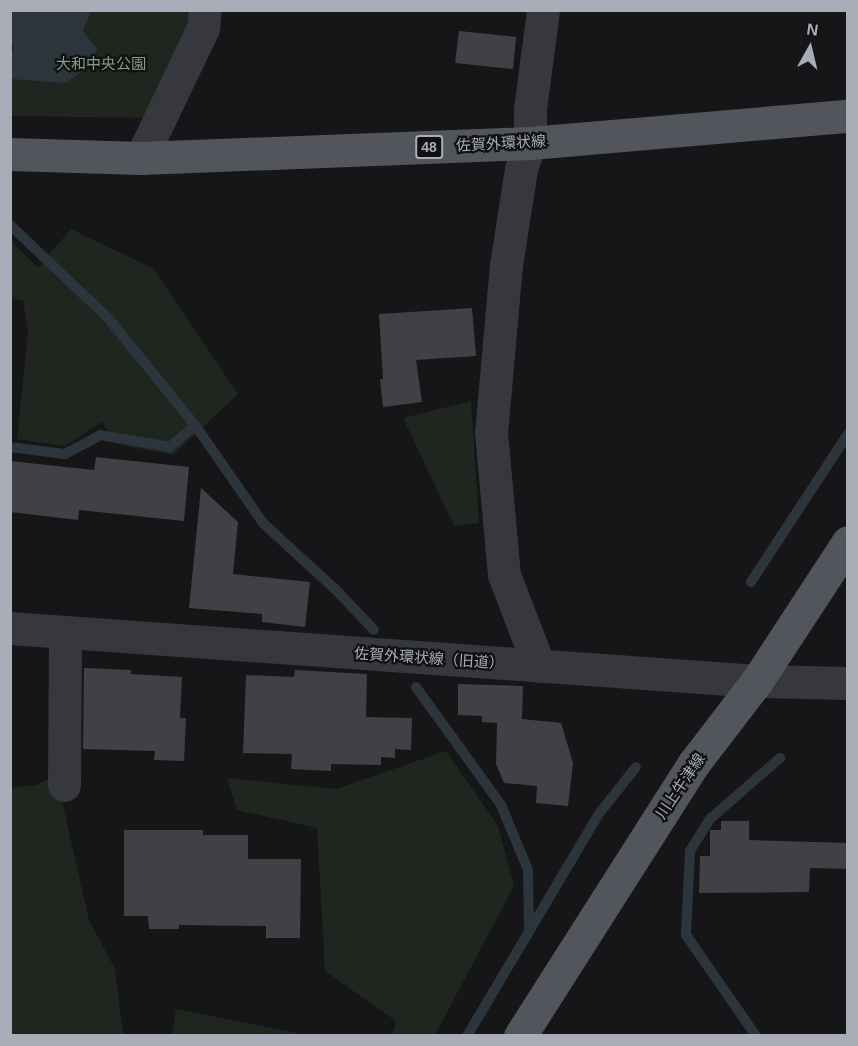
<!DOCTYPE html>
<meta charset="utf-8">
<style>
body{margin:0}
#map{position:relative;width:858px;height:1046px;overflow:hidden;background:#161618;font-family:Helvetica,"Noto Sans JP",sans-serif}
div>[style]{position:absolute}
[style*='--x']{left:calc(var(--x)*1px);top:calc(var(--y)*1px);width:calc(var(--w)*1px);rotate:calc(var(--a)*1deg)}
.green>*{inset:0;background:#1e261f}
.water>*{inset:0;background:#2c353c}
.stream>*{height:10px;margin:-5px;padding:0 5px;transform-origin:5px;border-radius:5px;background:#2c353c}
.building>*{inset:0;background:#404145}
.minor>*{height:33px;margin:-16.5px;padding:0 16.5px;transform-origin:16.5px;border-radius:16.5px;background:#37383d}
.major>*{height:33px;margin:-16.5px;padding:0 16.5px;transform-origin:16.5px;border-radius:16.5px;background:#53555c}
span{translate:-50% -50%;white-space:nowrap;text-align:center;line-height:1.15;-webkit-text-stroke:4.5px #111113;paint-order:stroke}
.shield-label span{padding:2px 4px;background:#111113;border:2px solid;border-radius:4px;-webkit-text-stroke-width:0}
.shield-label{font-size:14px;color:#a8adb8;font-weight:700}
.park-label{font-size:15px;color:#7fa381}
.street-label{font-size:15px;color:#a8adb8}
.frame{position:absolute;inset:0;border:12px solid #a8adb8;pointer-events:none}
.north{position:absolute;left:780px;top:18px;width:60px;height:60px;-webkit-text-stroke:4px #111113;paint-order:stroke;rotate:8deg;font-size:16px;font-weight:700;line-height:24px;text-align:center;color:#a8adb8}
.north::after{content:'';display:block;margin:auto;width:21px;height:27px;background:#a8adb8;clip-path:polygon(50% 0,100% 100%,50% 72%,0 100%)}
</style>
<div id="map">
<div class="green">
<div style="clip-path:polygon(11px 11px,191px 11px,188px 33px,151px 118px,11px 116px)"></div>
<div style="clip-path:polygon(71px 229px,154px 269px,238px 394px,173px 455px,117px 444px,102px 422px,65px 446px,17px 439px,28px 332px,23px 300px,11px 299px,11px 240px,38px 268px)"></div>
<div style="clip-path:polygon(471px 401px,479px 523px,454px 526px,403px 418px)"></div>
<div style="clip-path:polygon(446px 751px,498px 826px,514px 886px,435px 1035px,392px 1035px,396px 1021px,325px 971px,317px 828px,237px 810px,227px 778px,336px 789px)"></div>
<div style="clip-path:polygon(56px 775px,89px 920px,115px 969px,123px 1035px,11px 1035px,10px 788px,36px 785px)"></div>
<div style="clip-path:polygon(176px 1009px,306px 1035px,172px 1035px)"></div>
</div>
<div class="water">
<div style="clip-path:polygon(11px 10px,91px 11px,83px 31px,97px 49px,93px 63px,66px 83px,11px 79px,11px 52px,14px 49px,11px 37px)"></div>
</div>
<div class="stream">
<div style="--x:10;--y:225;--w:135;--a:43.5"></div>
<div style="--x:108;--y:318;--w:138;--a:50.9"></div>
<div style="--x:195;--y:425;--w:119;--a:55.2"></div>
<div style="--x:263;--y:523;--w:102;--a:42.6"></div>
<div style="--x:338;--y:592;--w:52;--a:46.5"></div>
<div style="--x:10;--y:447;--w:55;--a:7.3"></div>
<div style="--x:65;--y:454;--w:40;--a:-28"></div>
<div style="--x:100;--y:435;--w:71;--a:9.7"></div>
<div style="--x:170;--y:447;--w:33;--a:-41"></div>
<div style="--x:751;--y:582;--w:177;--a:-56.8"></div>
<div style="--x:416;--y:687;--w:145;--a:54.2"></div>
<div style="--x:501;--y:805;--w:70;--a:67.4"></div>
<div style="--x:528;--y:870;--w:57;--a:89"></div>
<div style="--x:467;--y:1036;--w:257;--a:-59.3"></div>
<div style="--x:598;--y:815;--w:61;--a:-51.6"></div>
<div style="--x:756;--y:1036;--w:123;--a:-124.7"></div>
<div style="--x:686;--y:935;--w:84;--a:-87.3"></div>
<div style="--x:690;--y:851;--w:38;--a:-58"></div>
<div style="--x:710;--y:819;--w:93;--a:-41.1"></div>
</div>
<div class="building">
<div style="clip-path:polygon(459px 31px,516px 37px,513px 69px,455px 63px)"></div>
<div style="clip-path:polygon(472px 308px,476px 356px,416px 360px,422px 402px,383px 407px,380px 379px,383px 379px,379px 314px)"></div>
<div style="clip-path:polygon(96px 457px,189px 467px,184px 521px,79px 510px,78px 520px,10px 512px,10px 461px,94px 470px)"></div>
<div style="clip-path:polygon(201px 488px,238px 522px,233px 574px,310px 582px,305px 627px,262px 622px,262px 614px,189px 608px)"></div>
<div style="clip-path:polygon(84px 668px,131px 670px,131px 674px,182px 677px,180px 718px,186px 718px,184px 761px,154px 760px,155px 751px,83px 749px)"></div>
<div style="clip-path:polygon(295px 670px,367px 674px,366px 717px,412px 718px,411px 750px,395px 749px,395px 758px,381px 757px,381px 765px,331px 764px,331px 771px,291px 769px,292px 754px,243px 753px,246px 675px,294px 677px)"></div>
<div style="clip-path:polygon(458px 684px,523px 686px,522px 719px,561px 723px,573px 763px,568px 806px,536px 803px,537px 786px,504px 783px,496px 764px,497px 723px,482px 722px,482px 716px,458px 715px)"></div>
<div style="clip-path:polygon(721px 821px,749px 821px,749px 840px,848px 843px,848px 869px,810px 868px,809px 892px,699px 893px,700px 856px,710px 856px,710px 830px,721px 830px)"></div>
<div style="clip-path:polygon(124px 830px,203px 830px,203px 835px,248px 835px,248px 859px,301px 859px,300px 938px,266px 938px,266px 926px,179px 925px,179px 929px,149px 929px,148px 916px,124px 916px)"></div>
</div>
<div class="minor">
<div style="--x:141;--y:158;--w:144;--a:-64.5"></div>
<div style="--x:203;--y:28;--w:18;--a:-84"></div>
<div style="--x:10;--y:628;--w:749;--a:4.06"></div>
<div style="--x:757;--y:681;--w:91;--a:1.3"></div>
<div style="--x:539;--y:666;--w:97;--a:-111"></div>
<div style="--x:504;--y:575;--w:143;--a:-95.2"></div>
<div style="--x:491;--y:433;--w:169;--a:-84.9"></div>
<div style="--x:506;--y:265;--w:97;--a:-81.1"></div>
<div style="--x:521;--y:169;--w:28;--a:-71"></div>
<div style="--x:530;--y:143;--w:34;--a:-90"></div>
<div style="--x:530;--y:109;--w:100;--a:-82.5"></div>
<div style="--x:64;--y:785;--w:152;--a:-89.6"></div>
</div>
<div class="major">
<div style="--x:10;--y:154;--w:131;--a:1.7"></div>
<div style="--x:141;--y:158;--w:389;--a:-2.2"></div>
<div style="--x:530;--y:143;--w:319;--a:-4.9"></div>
<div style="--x:520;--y:1036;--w:324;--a:-57.5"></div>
<div style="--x:694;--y:763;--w:103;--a:-52.5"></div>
<div style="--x:757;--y:681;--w:166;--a:-56.8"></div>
</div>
<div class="shield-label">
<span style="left:429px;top:147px">48</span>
</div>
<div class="park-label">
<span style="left:101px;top:64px">大和中央公園</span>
</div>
<div class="street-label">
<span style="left:501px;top:143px;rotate:-3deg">佐賀外環状線</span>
<span style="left:429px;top:658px;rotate:4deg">佐賀外環状線（旧道）</span>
<span style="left:680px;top:786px;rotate:-56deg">川上牛津線</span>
</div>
<div class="frame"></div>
<div class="north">N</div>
</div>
